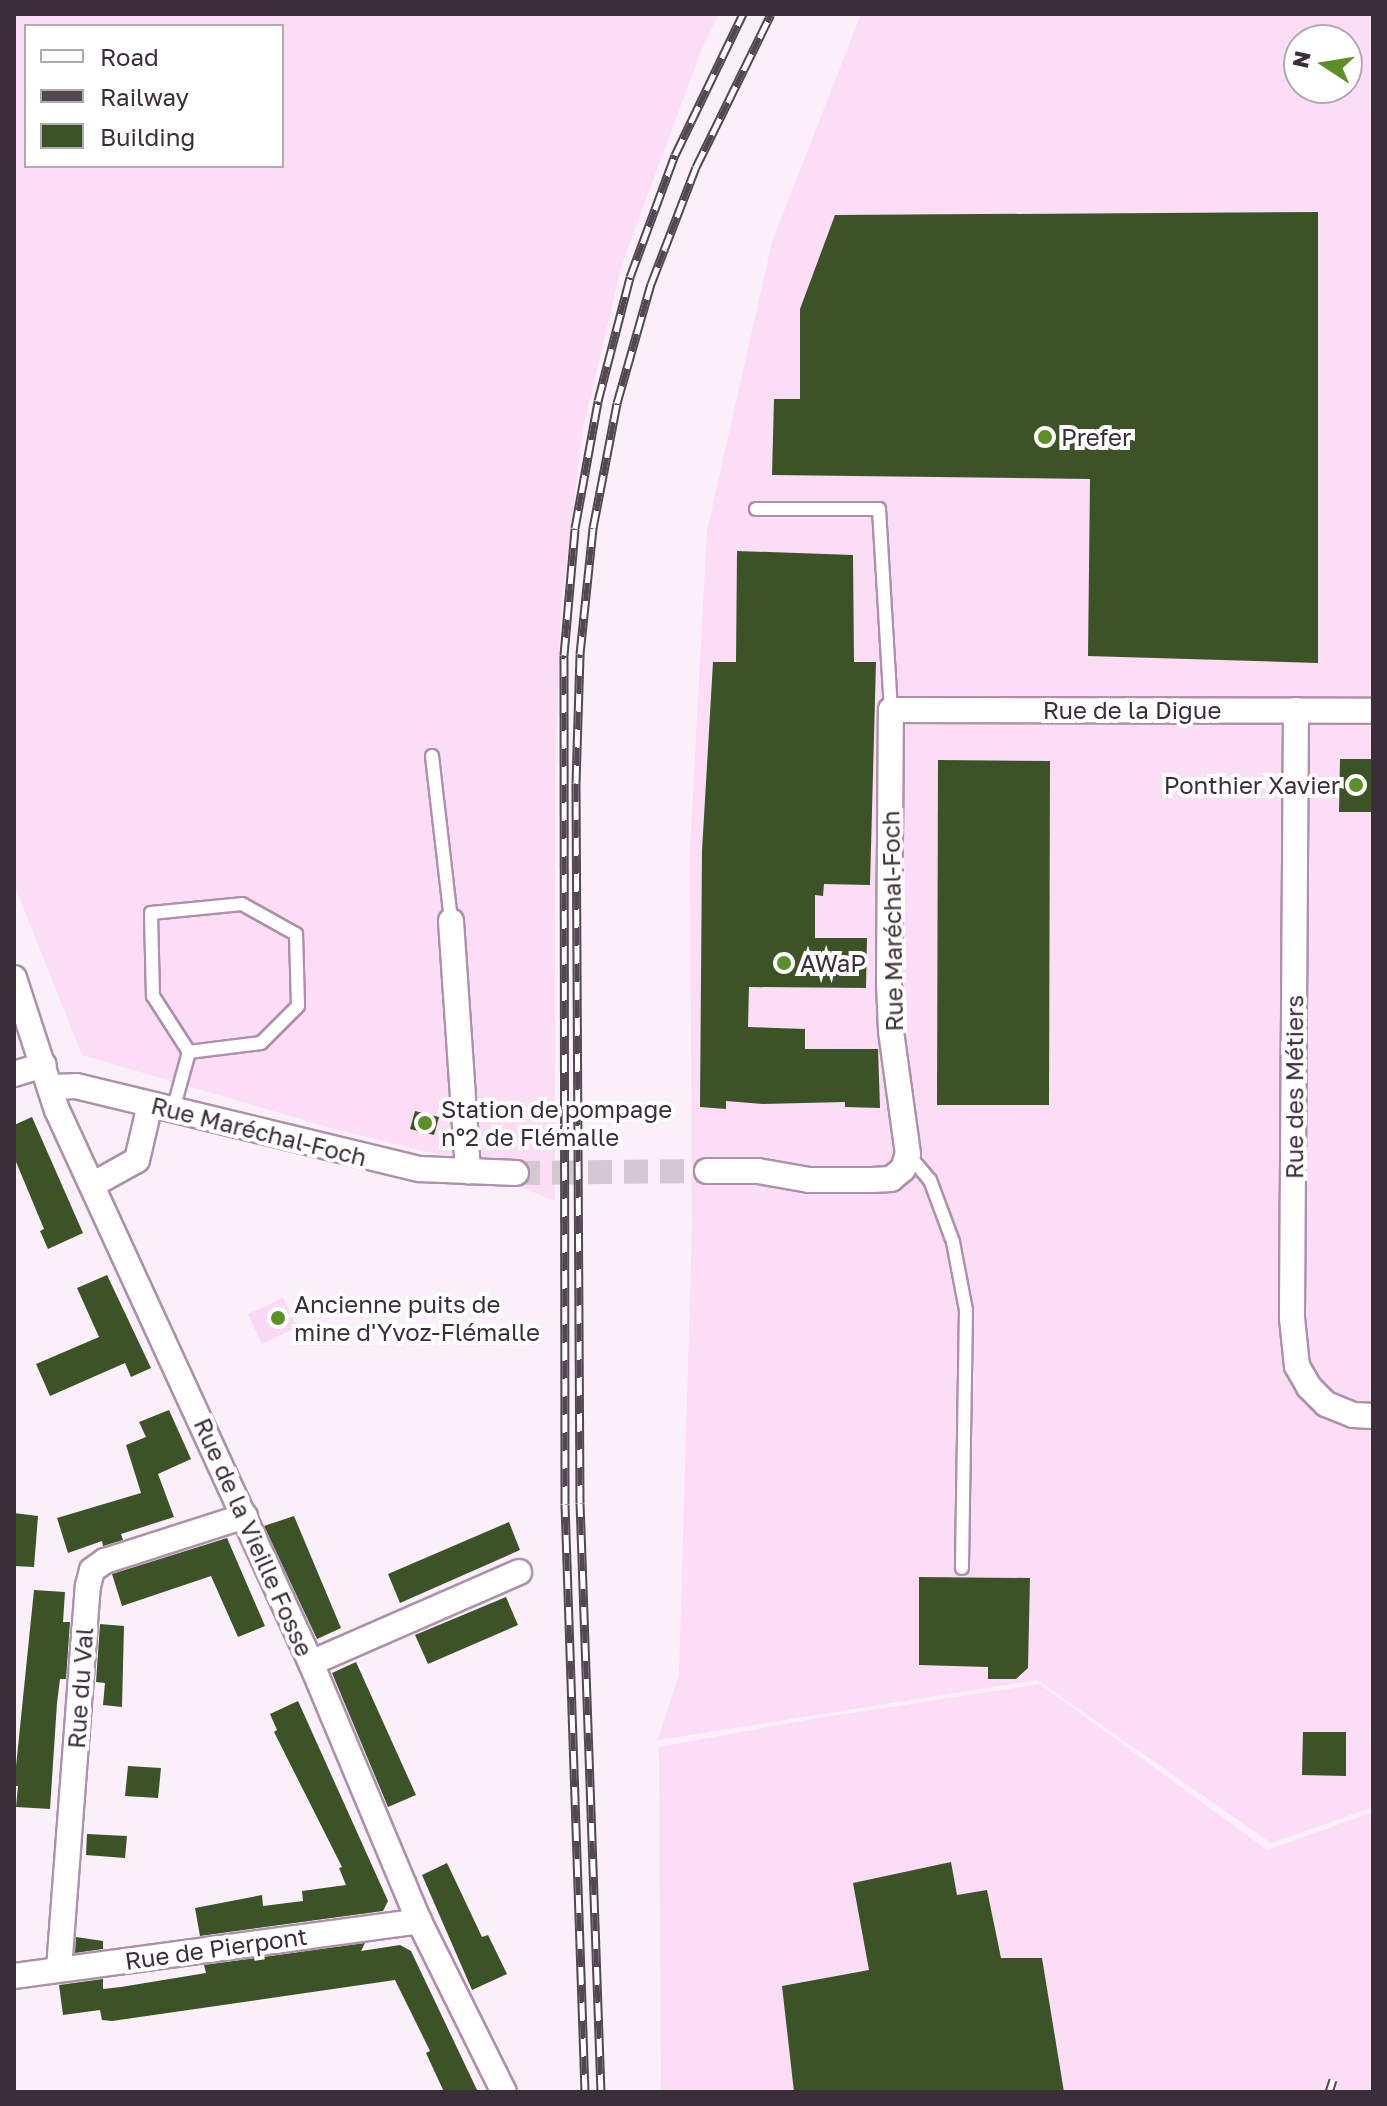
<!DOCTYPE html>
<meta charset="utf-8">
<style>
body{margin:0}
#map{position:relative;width:1387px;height:2106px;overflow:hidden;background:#fbeff9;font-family:"Golos Text",sans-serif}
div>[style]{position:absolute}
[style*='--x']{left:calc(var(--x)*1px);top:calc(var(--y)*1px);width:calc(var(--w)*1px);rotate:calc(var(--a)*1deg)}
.built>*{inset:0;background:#fbddf6}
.green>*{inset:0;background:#fad9f5}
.building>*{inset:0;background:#3b5326}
.street-tunnel>*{height:24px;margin-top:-12px;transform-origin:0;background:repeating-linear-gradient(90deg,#d4c8d2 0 24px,transparent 0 36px)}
.roads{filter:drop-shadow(2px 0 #ad91a9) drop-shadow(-2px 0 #ad91a9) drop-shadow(0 2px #ad91a9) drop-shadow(0 -2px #ad91a9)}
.lane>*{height:12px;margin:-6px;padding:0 6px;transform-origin:6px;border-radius:6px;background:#fff}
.street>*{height:24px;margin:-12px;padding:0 12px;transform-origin:12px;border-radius:12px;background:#fff}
.rail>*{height:9px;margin-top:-4.5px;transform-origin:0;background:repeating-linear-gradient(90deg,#fff 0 18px,#534751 0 36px);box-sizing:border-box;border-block:2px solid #534751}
.dots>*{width:22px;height:22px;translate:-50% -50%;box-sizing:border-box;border:4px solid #fff;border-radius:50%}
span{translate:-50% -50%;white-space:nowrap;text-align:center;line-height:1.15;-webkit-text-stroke:8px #fff;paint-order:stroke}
.poi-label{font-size:24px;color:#3a2e38}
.left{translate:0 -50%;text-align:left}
.right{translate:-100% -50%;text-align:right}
.street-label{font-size:24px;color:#3a2e38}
.frame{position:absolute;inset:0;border:16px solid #3a2e38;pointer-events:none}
.legend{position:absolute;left:24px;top:24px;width:260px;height:144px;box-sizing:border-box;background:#fff;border:2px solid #b0abaf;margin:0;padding:10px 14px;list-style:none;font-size:24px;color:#3a2e38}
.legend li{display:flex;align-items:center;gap:16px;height:40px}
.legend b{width:40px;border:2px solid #b0abaf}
.north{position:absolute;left:1283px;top:24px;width:80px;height:80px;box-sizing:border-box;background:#fff;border:2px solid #b0abaf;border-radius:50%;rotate:282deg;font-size:22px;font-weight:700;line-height:32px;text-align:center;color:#3a2e38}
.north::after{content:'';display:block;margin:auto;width:28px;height:36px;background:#5d8f27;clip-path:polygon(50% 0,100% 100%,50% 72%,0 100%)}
</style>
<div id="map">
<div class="built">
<div style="clip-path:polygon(evenodd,14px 14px,719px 14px,702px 48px,622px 264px,583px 428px,561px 608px,555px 775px,555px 1201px,448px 1157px,324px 1126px,82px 1055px,14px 884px,14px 14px,26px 26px,282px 26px,282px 166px,26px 166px,26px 26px)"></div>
<div style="clip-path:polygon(evenodd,861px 14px,1373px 14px,1373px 1807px,1271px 1843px,1037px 1680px,658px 1740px,679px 1674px,692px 1228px,690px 849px,707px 531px,772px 242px,861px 14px,1299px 40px,1347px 40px,1347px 88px,1299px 88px,1299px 40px)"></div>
<div style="clip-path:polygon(1040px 1684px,1267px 1850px,1373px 1812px,1373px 2092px,661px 2092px,659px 1747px,813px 1719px)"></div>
</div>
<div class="green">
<div style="clip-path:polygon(283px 1298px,297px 1327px,262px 1344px,248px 1314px)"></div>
</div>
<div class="building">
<div style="clip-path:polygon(1318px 212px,1318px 663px,1088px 656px,1090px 479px,772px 475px,774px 399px,800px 399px,800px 309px,835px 215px)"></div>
<div style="clip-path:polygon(737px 551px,853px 555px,854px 662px,876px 662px,870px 885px,824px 884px,823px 896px,815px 895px,815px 938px,867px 938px,866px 988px,749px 987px,748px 1027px,805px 1029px,805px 1049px,878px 1049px,880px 1108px,845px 1107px,845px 1102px,763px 1104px,726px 1101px,726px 1109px,700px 1107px,702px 851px,713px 662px,736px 662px)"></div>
<div style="clip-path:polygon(1340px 759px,1373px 759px,1373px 812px,1339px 812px)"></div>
<div style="clip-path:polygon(938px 760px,1050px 761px,1049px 1105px,937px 1105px)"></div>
<div style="clip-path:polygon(415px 1111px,439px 1117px,434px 1135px,410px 1129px)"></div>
<div style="clip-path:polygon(32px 1117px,83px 1233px,48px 1249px,40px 1231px,44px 1229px,14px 1157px,14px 1125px)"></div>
<div style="clip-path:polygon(107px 1275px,151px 1368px,131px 1377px,125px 1363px,50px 1396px,36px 1364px,99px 1337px,77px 1288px)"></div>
<div style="clip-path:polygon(169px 1410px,191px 1459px,158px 1474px,174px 1517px,121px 1534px,123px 1540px,103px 1546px,102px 1541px,68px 1553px,57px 1518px,141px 1493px,126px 1445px,146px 1437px,139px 1422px)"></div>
<div style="clip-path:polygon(14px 1513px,38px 1516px,34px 1567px,14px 1566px)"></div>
<div style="clip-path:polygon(294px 1516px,341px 1628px,317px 1639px,264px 1526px)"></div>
<div style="clip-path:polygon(509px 1522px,520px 1550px,400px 1603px,388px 1574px)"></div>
<div style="clip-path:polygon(227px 1538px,265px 1626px,238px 1637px,211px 1576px,122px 1606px,112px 1574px)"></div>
<div style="clip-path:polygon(919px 1577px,1030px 1578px,1028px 1668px,1016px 1679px,988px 1679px,988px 1667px,919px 1665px)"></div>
<div style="clip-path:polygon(34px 1590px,65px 1592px,63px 1622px,70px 1622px,66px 1679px,60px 1679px,57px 1703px,50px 1809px,16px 1807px,18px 1786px,14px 1786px)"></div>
<div style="clip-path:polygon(506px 1597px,518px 1625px,428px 1664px,415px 1635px)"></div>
<div style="clip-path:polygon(100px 1624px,124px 1626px,122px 1707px,103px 1705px,105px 1683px,96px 1682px)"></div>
<div style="clip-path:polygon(356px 1662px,416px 1795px,388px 1807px,332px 1673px)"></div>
<div style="clip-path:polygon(298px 1701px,388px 1901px,383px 1911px,200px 1936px,195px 1908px,262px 1895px,263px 1906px,303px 1901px,302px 1891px,346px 1885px,339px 1868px,342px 1867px,274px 1732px,277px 1730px,270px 1714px)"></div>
<div style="clip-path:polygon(1303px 1732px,1346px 1732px,1346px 1776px,1302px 1775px)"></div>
<div style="clip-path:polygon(128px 1766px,161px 1768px,158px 1798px,125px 1796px)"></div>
<div style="clip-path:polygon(87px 1834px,127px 1836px,125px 1858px,86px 1855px)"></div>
<div style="clip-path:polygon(951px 1862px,957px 1895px,987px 1890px,1001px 1958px,1042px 1958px,1064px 2092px,794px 2092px,782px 1986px,869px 1970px,853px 1883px)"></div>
<div style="clip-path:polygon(447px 1863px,482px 1937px,488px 1935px,507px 1974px,472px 1990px,422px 1875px)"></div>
<div style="clip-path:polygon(76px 1937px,103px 1941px,103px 1949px,75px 1953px)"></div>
<div style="clip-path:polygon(365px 1943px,361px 1951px,400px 1945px,411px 1951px,478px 2092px,444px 2092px,426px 2053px,430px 2051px,395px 1980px,112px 2021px,102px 2020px,100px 2010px,63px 2015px,59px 1985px,103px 1979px,103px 1989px,121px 1987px,206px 1973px,204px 1965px)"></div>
</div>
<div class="street-tunnel">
<div style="--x:516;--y:1173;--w:191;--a:-0.6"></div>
</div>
<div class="roads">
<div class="lane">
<div style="--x:756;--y:509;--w:123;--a:0"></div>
<div style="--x:879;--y:509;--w:201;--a:86.6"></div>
<div style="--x:432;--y:756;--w:166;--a:83.4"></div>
<div style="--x:173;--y:1110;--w:60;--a:-74.6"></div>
<div style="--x:189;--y:1052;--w:67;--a:-122.7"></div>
<div style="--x:153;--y:996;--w:83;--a:-91.4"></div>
<div style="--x:151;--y:913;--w:91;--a:-5.6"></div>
<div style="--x:242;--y:904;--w:62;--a:29.1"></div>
<div style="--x:296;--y:934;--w:72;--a:88.4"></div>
<div style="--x:298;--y:1006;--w:52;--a:135"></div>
<div style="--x:261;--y:1043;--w:73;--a:172.9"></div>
<div style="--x:908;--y:1154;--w:34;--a:50"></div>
<div style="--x:930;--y:1180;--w:66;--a:69.6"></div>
<div style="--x:953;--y:1242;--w:69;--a:79.2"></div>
<div style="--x:966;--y:1310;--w:258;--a:90.9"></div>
</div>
<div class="street">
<div style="--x:1296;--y:710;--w:608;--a:90.38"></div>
<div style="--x:1292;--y:1318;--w:48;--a:84.1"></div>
<div style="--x:1297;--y:1366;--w:24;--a:60"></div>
<div style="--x:1309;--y:1387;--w:24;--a:45"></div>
<div style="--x:1326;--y:1404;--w:29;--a:22"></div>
<div style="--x:1353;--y:1415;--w:20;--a:3"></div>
<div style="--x:451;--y:921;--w:251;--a:86.1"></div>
<div style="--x:14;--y:978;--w:139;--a:72"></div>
<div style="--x:57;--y:1110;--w:609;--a:65.33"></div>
<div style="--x:311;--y:1663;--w:280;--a:67.3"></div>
<div style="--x:419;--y:1921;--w:191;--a:63.6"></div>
<div style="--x:14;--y:1074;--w:31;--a:-17"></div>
<div style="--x:51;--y:1087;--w:25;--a:-2"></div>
<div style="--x:76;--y:1086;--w:354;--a:13.6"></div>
<div style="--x:420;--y:1169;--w:96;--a:2.4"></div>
<div style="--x:707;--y:1171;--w:51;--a:0"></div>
<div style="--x:758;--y:1171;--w:52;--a:10"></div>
<div style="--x:809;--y:1180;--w:63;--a:0"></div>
<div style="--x:872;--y:1180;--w:19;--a:-3"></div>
<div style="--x:891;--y:1179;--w:16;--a:-40"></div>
<div style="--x:903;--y:1169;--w:16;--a:-72"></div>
<div style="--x:908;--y:1154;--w:124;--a:-97.9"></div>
<div style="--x:891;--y:1031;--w:47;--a:-92.4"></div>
<div style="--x:889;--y:984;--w:274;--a:-89.6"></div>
<div style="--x:891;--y:710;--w:482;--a:0.1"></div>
<div style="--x:92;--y:1185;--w:51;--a:-29.1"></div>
<div style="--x:137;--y:1160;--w:57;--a:-76.9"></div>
<div style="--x:311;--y:1663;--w:227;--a:-23.6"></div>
<div style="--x:59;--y:1969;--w:384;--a:-85.7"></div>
<div style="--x:88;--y:1586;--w:16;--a:-76"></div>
<div style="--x:92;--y:1570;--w:16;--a:-35"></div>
<div style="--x:105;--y:1561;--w:147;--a:-17.8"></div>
<div style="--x:14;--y:1976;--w:409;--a:-7.7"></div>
</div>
</div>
<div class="rail">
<div style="--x:585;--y:2092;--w:588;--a:-91.95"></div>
<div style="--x:565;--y:1504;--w:849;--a:-90.07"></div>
<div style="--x:564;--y:655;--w:127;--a:-85"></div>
<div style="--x:575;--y:528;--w:129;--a:-79.7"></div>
<div style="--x:598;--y:401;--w:128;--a:-75.5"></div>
<div style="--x:630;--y:277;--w:130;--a:-69.8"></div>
<div style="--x:675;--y:155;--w:157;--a:-64.3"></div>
<div style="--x:601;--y:2092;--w:589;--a:-92.04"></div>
<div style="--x:580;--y:1503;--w:720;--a:-90.32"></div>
<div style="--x:576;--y:783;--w:129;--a:-88.2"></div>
<div style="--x:580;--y:654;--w:127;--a:-84.1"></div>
<div style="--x:593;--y:528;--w:127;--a:-79.1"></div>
<div style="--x:617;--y:403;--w:124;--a:-74.1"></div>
<div style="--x:651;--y:284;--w:125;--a:-69"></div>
<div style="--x:696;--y:167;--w:170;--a:-63.9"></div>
<div style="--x:1329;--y:2092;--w:13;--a:-72"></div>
</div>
<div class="dots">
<div style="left:1045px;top:437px;background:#5d8f27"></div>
<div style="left:1356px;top:785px;background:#5d8f27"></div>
<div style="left:784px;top:963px;background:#5d8f27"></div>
<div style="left:425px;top:1123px;background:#5d8f27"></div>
<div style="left:278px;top:1318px;background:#5d8f27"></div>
</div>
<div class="poi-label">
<span class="left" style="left:1061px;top:437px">Prefer</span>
<span class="right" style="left:1340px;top:785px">Ponthier Xavier</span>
<span class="left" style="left:800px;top:963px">AWaP</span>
<span class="left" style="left:441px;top:1123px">Station de pompage<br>n°2 de Flémalle</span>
<span class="left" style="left:294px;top:1318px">Ancienne puits de<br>mine d'Yvoz-Flémalle</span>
</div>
<div class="street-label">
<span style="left:1132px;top:710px">Rue de la Digue</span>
<span style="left:892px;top:921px;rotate:-91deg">Rue Maréchal-Foch</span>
<span style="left:1294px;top:1087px;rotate:-90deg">Rue des Métiers</span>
<span style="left:259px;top:1131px;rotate:14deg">Rue Maréchal-Foch</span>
<span style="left:254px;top:1537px;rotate:66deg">Rue de la Vieille Fosse</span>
<span style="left:80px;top:1688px;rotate:-86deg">Rue du Val</span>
<span style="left:216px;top:1948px;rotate:-8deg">Rue de Pierpont</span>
</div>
<div class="frame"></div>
<ul class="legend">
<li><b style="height:10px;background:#fff"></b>Road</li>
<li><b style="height:10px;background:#534751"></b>Railway</li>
<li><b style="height:22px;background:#3b5326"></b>Building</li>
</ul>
<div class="north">N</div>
</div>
